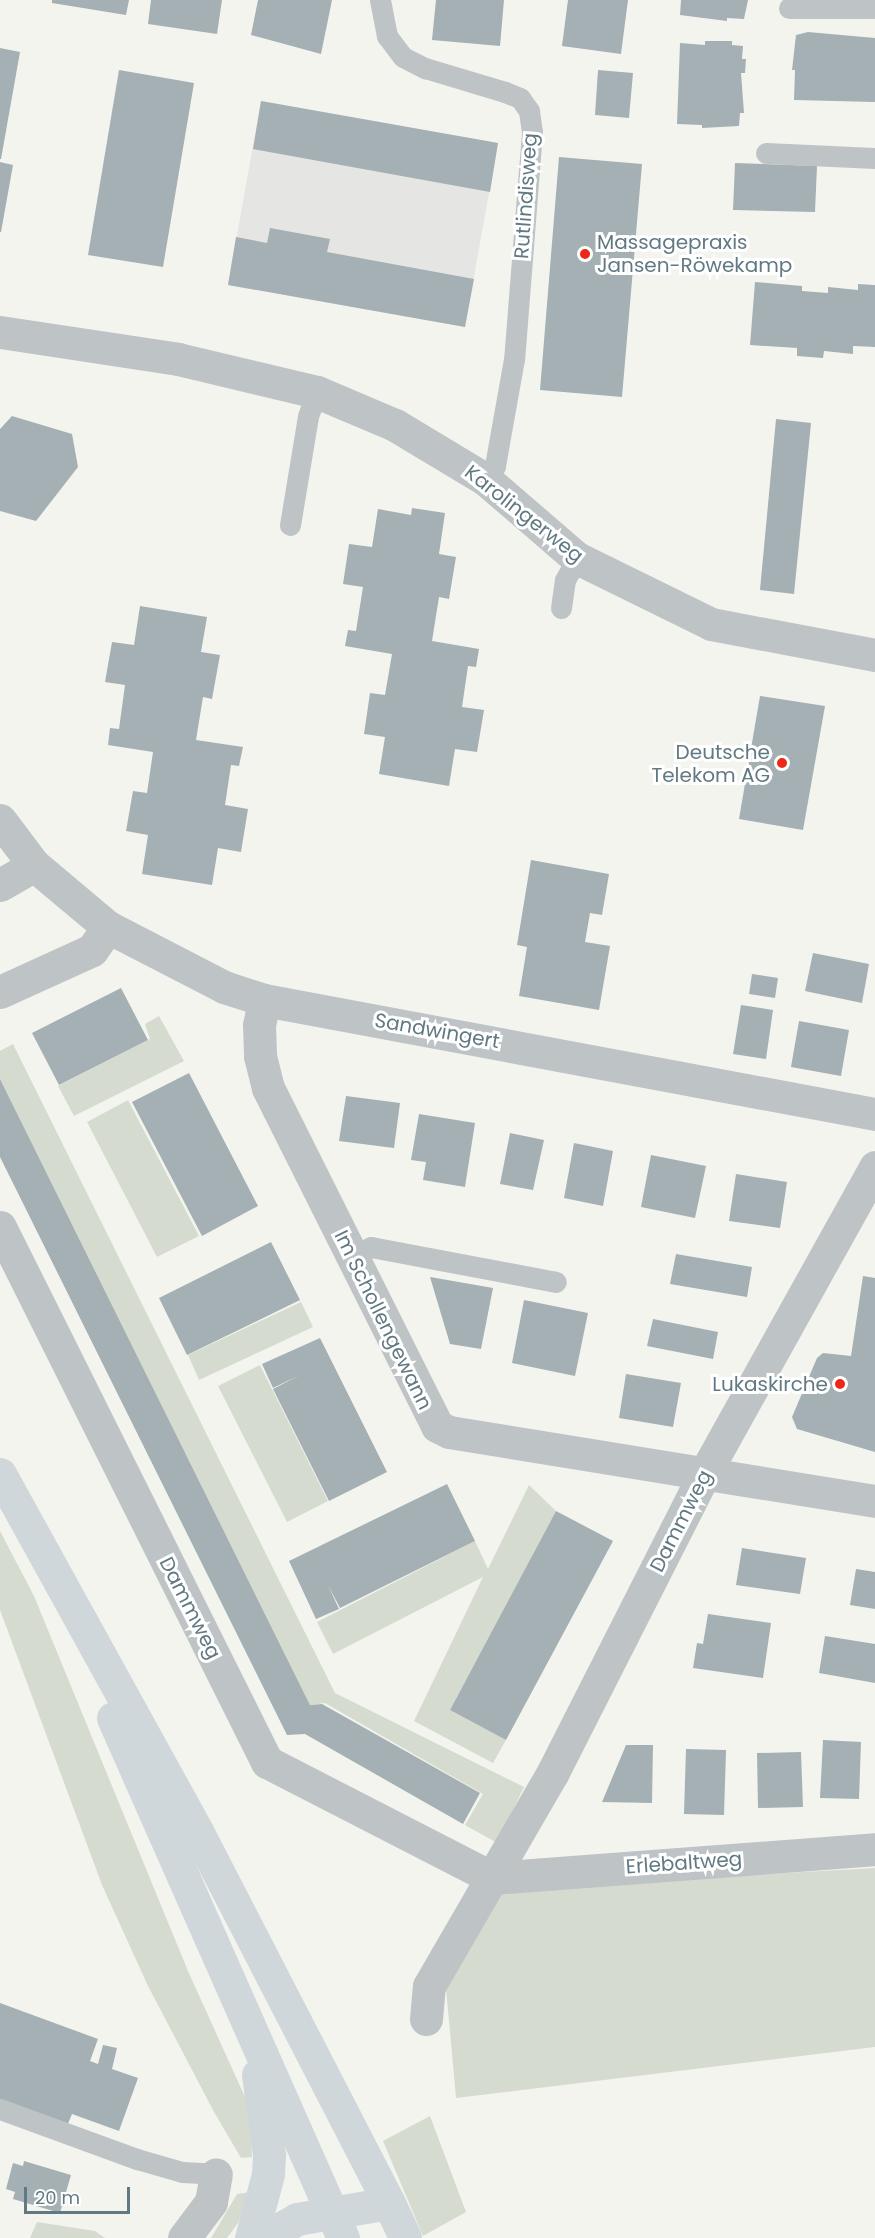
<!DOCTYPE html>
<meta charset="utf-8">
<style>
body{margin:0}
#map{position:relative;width:875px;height:2238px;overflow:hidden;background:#f4f4ef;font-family:Poppins,sans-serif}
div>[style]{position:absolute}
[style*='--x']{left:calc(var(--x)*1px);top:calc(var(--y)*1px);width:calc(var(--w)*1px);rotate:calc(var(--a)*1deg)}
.built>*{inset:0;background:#e5e5e3}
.green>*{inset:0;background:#d6dbd0}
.building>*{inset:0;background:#a4b0b3}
.service>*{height:21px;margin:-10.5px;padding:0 10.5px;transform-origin:10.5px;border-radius:10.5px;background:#bec4c6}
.minor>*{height:33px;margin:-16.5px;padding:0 16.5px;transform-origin:16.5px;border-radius:16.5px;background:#bec4c6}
.secondary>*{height:33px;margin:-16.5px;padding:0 16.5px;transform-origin:16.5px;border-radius:16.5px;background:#d0d7da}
.trunk>*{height:33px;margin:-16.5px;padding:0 16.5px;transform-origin:16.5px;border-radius:16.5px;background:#d0d7da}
.dots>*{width:16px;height:16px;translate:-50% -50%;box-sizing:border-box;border:3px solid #fff;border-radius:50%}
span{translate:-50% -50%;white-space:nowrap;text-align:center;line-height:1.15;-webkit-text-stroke:6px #fff;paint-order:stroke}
.street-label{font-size:20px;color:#617982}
.poi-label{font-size:20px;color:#617982}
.left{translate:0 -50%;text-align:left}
.right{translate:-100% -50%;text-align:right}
.scale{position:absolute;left:24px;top:2187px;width:106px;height:27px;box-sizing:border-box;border:3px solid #617982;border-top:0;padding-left:8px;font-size:18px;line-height:21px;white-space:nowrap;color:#617982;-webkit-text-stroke:4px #fff;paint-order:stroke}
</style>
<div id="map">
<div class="built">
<div style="clip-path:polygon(261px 101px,498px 143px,465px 327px,228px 285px)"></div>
</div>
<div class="green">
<div style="clip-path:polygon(159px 1016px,184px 1061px,74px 1116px,58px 1086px,150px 1039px,145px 1024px)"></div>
<div style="clip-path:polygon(13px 1044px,335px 1693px,524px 1787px,497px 1843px,465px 1825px,483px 1794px,325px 1703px,310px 1705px,0 1079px,0 1051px)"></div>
<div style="clip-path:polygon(128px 1100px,199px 1236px,157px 1257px,87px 1122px)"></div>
<div style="clip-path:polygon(301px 1302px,313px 1327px,199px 1380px,188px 1355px)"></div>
<div style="clip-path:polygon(260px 1365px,328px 1501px,287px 1522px,218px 1386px)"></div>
<div style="clip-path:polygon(529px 1485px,556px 1511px,450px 1710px,506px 1740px,493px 1763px,414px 1721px,483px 1577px,333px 1654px,317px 1622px,475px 1541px,488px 1569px)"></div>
<div style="clip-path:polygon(0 1531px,34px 1596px,188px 1971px,250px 2108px,252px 2157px,241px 2158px,214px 2112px,148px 1986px,102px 1885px,0 1610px)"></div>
<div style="clip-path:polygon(875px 1868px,875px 2047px,456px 2098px,445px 1977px,497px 1889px)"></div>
<div style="clip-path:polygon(430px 2116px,466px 2212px,423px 2236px,383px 2141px)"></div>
<div style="clip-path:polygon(250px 2192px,238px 2223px,227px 2238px,211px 2238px,237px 2194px)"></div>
<div style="clip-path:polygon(37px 2222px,95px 2231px,105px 2238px,30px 2238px)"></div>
</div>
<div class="building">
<div style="clip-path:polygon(52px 0,129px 0,126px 15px,52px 3px)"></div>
<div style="clip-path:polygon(151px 0,222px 0,217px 34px,148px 24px)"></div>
<div style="clip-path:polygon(258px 0,332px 0,321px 54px,251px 35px)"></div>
<div style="clip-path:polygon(436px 0,504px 0,500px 46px,432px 40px)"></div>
<div style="clip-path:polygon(568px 0,628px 0,621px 54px,562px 46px)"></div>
<div style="clip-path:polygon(681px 0,748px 0,744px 19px,727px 18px,727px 21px,680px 15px)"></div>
<div style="clip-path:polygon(808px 32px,875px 38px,875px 102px,794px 100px,795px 70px,792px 70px,796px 35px)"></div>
<div style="clip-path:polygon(705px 41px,732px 41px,732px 45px,743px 46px,742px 59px,746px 59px,745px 73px,741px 73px,744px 113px,740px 113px,739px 126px,702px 128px,702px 125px,677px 124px,680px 43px,705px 45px)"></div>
<div style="clip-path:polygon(0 48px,20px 52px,1px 159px,0 159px)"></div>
<div style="clip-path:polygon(119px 70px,194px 83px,163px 267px,88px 255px)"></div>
<div style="clip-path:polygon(598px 70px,633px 73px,629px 118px,595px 115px)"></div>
<div style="clip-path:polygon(261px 101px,498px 143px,490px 192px,253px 149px)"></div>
<div style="clip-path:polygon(559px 157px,642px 164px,622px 397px,540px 390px)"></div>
<div style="clip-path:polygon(0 162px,13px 165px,1px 232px,0 232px)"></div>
<div style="clip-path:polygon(735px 163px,817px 166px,815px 212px,733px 210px)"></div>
<div style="clip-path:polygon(270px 228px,330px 239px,327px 252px,474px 279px,465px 327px,228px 285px,236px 237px,267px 243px)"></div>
<div style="clip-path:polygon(755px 282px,802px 286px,802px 291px,828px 293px,828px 287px,858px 290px,858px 284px,875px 285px,875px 347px,853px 346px,853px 354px,824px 351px,823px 358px,797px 356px,797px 348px,750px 345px)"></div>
<div style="clip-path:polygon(12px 416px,72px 434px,78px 467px,36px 521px,0 511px,0 429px)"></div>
<div style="clip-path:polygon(776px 419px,811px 423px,794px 594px,760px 590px)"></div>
<div style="clip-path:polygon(412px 508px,445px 513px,439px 554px,456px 557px,449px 599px,439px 597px,432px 641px,479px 649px,476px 667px,468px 666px,462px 707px,484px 710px,477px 752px,455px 749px,449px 786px,379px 774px,385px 737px,364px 734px,370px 693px,385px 695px,392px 654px,345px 646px,348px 630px,356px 631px,363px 587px,343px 584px,349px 544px,372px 547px,378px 509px,411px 515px)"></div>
<div style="clip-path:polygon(140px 606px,207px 617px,201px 652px,220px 655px,212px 699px,203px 697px,196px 740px,243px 747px,239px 766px,231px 765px,225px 805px,248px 809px,241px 852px,218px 848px,212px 885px,142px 874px,148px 835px,126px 831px,133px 791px,147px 793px,153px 752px,108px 745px,110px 728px,119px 729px,125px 685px,105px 682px,112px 642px,134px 645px)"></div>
<div style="clip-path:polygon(760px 696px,825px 706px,803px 830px,739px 819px)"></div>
<div style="clip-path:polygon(531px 860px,609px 874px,602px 915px,590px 913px,585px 942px,610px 946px,599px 1010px,519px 996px,527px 947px,517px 945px)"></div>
<div style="clip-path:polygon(813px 953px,869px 964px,862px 1003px,805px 991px)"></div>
<div style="clip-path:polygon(752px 974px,778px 978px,775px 998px,749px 994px)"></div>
<div style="clip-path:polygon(121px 988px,148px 1040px,59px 1085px,32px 1033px)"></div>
<div style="clip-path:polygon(741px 1005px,773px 1010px,766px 1059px,733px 1054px)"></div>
<div style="clip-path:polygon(799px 1021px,849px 1030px,841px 1076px,791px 1067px)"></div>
<div style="clip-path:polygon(189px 1073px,258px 1206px,202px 1236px,132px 1102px)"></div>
<div style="clip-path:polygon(0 1079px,310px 1705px,322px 1704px,480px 1793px,463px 1824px,305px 1734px,287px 1735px,0 1157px)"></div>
<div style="clip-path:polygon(346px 1096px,400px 1103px,394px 1148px,339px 1141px)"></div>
<div style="clip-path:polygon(419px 1114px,475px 1123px,465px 1187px,423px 1180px,426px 1162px,411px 1160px)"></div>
<div style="clip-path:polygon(510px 1133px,544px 1140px,533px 1190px,500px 1184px)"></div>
<div style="clip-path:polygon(574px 1143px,613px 1151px,603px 1206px,564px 1198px)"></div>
<div style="clip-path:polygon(651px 1155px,706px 1166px,695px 1218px,641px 1207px)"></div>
<div style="clip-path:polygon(736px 1174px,787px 1182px,780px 1228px,729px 1221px)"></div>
<div style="clip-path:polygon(271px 1242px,300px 1300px,187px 1355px,159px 1298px)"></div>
<div style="clip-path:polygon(676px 1254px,752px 1267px,747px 1297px,670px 1284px)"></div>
<div style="clip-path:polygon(863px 1276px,875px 1278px,875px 1452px,797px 1429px,792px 1417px,817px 1358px,823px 1353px,851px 1356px)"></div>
<div style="clip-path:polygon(430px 1277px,493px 1288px,481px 1349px,450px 1344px)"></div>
<div style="clip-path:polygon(524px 1300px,588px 1313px,575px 1376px,512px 1363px)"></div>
<div style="clip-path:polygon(653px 1319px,718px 1332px,713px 1359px,647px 1346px)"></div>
<div style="clip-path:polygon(320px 1338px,387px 1472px,329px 1501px,273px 1389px,300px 1375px,273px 1388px,262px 1364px)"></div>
<div style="clip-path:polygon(626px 1374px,681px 1383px,673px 1427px,619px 1418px)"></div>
<div style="clip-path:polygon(447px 1484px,475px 1541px,340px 1608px,328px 1585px,339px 1609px,316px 1619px,289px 1561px)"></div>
<div style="clip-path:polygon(556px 1511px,613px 1541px,506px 1740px,450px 1710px)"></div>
<div style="clip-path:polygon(742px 1548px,806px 1558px,800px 1594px,736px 1585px)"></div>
<div style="clip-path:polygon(856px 1569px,875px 1572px,875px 1609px,850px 1605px)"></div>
<div style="clip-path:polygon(708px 1614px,771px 1623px,763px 1678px,693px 1668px,697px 1643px,703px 1644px)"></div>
<div style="clip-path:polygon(825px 1636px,875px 1644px,875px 1683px,819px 1673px)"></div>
<div style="clip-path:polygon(823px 1740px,861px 1742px,859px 1799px,820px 1798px)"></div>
<div style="clip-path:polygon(626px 1745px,653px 1745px,652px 1803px,602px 1802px)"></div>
<div style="clip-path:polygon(686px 1749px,726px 1750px,724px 1815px,684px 1814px)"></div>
<div style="clip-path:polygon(801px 1752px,803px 1807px,758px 1808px,757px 1753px)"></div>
<div style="clip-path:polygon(0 2003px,98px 2039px,90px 2061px,98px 2064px,103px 2045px,117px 2048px,112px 2069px,138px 2078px,119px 2131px,72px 2114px,67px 2126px,0 2102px)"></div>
<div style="clip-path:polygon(24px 2161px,71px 2175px,60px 2213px,13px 2199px,15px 2192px,6px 2189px,13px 2163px,23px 2166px)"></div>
</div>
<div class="service">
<div style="--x:380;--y:0;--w:37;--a:79"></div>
<div style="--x:387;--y:36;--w:26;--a:53"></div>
<div style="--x:403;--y:57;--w:25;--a:27"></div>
<div style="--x:425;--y:68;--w:84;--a:16.7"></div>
<div style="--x:505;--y:92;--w:16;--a:22"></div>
<div style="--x:520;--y:98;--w:16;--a:55"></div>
<div style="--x:529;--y:111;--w:21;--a:82"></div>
<div style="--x:532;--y:132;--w:228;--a:94.5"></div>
<div style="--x:514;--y:359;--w:109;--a:100.1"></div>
<div style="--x:495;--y:466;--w:16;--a:128"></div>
<div style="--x:789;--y:8;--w:86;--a:0"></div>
<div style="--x:766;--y:153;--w:109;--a:2.6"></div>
<div style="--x:290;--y:525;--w:110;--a:-80.6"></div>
<div style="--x:308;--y:416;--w:26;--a:-69"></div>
<div style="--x:561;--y:608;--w:28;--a:-82"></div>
<div style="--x:565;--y:580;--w:25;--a:-61"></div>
<div style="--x:351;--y:1256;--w:22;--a:-24"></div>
<div style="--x:371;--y:1247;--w:188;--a:10.7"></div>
<div style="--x:0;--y:2109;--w:146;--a:20.1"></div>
<div style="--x:137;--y:2159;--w:47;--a:16.1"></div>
<div style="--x:182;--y:2172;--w:34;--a:3"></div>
</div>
<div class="minor">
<div style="--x:0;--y:332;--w:180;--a:8.6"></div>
<div style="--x:178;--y:359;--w:143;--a:13.4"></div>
<div style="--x:317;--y:392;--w:85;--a:22.9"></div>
<div style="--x:395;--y:425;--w:105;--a:31"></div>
<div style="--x:485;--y:479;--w:121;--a:40.7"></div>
<div style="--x:577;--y:558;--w:149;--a:26.2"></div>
<div style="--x:711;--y:624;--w:167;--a:10.7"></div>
<div style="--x:0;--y:820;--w:56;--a:52.9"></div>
<div style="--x:34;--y:865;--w:97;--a:40"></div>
<div style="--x:108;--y:927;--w:131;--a:27.3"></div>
<div style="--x:224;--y:987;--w:42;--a:18"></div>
<div style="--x:264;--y:1000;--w:622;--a:10.57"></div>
<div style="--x:0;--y:885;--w:39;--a:-30"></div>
<div style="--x:0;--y:992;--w:101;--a:-24.5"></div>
<div style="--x:92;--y:950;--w:28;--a:-55"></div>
<div style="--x:264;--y:1000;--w:25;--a:101"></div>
<div style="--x:259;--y:1025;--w:31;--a:88"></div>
<div style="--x:260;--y:1056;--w:33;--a:76"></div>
<div style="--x:268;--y:1088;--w:378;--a:63.4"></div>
<div style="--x:437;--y:1426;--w:13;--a:27"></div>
<div style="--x:449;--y:1432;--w:432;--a:9.2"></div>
<div style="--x:0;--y:1227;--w:598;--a:63.48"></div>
<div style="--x:267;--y:1762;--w:254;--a:27.2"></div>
<div style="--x:493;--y:1878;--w:383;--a:-4.3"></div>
<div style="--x:426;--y:2019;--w:33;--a:-85"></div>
<div style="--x:429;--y:1986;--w:245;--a:-59.9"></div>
<div style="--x:552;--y:1774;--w:340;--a:-63.1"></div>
<div style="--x:706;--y:1471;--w:348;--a:-60.9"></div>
<div style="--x:184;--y:2238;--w:45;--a:-53.1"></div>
<div style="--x:211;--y:2202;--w:28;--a:-80"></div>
</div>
<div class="secondary">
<div style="--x:0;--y:1474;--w:408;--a:61.1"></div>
<div style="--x:197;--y:1831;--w:419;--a:62.7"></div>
<div style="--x:113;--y:1718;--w:569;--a:66.14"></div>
<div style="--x:251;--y:2238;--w:66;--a:-75.1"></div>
<div style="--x:268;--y:2174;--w:19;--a:-87"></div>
<div style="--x:269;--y:2155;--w:81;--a:-97.8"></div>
<div style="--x:263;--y:2238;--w:39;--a:-29"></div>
<div style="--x:297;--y:2219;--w:93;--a:-9.9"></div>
</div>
<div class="trunk">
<div style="--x:389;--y:2203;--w:38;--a:65"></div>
</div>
<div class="dots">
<div style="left:585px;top:254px;background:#ec2918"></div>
<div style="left:782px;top:763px;background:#ec2918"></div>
<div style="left:840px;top:1384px;background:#ec2918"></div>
</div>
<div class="street-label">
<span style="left:526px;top:196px;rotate:-86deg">Rutlindisweg</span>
<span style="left:524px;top:514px;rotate:38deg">Karolingerweg</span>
<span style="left:437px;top:1031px;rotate:10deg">Sandwingert</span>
<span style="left:383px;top:1320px;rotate:64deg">Im Schollengewann</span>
<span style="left:681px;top:1521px;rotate:-63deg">Dammweg</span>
<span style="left:190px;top:1608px;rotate:63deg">Dammweg</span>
<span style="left:684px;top:1863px;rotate:-4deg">Erlebaltweg</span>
</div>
<div class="poi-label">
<span class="left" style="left:597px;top:254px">Massagepraxis<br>Jansen-Röwekamp</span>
<span class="right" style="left:770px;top:764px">Deutsche<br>Telekom AG</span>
<span class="right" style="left:828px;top:1384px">Lukaskirche</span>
</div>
<div class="scale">20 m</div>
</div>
